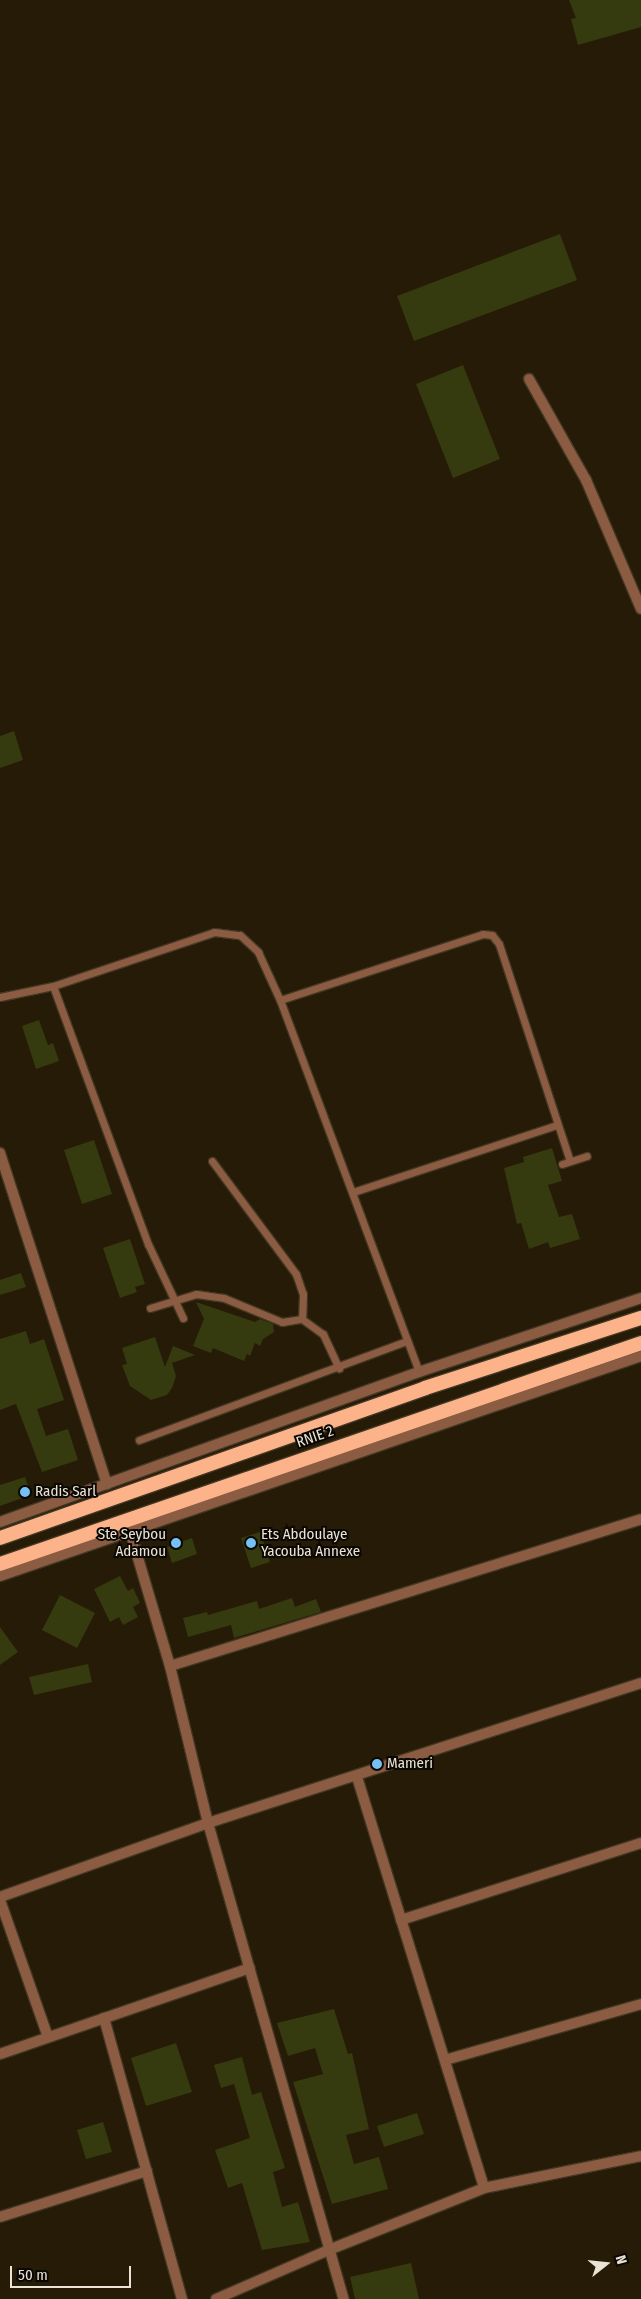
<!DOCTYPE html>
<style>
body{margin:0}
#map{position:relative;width:641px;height:2299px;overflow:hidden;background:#261b06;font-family:"Fira Sans Condensed",sans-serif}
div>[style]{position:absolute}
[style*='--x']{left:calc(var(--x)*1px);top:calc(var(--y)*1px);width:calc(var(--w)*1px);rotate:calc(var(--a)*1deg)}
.building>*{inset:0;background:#363a0f}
.roads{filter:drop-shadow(1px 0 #423723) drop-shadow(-1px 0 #423723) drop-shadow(0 1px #423723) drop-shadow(0 -1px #423723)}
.service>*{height:7px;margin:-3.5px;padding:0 3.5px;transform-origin:3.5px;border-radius:3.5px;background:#8c5c42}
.minor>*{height:10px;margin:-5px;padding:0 5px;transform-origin:5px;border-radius:5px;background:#8c5c42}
.trunk>*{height:14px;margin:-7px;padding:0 7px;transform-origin:7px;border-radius:7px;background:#fdb38a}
.dots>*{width:14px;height:14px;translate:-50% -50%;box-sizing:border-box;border:2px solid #0b0702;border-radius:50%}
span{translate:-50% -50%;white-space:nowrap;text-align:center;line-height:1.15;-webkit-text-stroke:4px #0b0702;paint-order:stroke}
.street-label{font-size:15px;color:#ebe3d6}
.poi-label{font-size:15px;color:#ebe3d6}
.left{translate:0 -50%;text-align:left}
.right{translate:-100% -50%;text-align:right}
.north{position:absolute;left:581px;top:2239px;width:50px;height:50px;-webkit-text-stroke:4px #0b0702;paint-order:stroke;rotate:74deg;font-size:14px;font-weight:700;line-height:20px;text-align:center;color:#ebe3d6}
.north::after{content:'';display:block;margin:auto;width:18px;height:22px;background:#ebe3d6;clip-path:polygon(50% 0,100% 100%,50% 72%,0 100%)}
.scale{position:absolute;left:10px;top:2266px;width:121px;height:22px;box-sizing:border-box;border:2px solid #ebe3d6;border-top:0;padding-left:6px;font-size:15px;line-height:18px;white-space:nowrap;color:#ebe3d6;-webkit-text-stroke:4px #0b0702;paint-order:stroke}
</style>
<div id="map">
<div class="building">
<div style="clip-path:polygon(569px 0,641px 0,641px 27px,578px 45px,571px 19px,576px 18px)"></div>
<div style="clip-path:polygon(560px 234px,577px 280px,414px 341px,397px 296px)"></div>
<div style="clip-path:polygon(463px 365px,500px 459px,453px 478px,416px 384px)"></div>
<div style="clip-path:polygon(14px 731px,23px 760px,0 768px,0 736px)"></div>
<div style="clip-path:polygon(39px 1020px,48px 1045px,53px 1043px,59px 1061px,36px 1069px,22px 1026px)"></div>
<div style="clip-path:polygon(94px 1140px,112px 1194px,82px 1204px,64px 1150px)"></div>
<div style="clip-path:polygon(552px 1148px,562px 1181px,548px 1185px,559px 1217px,572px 1214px,580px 1239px,550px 1248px,548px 1242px,529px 1249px,521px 1223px,517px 1224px,504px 1168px,524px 1162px,523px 1157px)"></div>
<div style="clip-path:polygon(130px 1239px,145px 1284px,135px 1287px,137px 1292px,120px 1298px,103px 1248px)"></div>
<div style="clip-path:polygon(21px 1273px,26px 1287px,0 1295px,0 1280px)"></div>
<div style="clip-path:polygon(196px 1302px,255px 1322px,260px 1319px,273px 1324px,274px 1332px,263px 1339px,260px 1346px,255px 1343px,250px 1356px,247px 1354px,244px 1361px,213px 1348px,211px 1353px,193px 1346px,204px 1319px)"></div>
<div style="clip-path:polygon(26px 1331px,30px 1344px,44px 1339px,64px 1400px,37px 1409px,46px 1436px,68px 1429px,78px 1460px,42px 1472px,16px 1404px,0 1410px,0 1339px)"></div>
<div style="clip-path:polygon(155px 1337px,165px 1367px,173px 1346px,195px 1355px,172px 1363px,176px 1376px,172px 1388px,167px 1395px,151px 1400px,130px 1386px,122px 1365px,127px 1364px,122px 1348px)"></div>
<div style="clip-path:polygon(25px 1477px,31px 1495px,0 1506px,0 1485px)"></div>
<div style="clip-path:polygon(260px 1532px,270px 1562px,251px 1568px,241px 1538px)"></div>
<div style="clip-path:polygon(192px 1538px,197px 1554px,172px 1563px,167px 1547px)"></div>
<div style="clip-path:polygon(120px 1576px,128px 1591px,133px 1588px,140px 1603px,133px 1607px,138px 1617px,123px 1625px,119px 1617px,110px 1622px,94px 1589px)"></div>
<div style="clip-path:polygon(60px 1595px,95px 1613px,77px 1648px,42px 1630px)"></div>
<div style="clip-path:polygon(292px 1598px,295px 1607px,316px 1599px,321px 1612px,234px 1638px,231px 1625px,188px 1637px,183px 1618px,207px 1612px,208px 1615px,257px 1601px,259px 1609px)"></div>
<div style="clip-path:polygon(0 1627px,18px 1652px,0 1665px)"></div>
<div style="clip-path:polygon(88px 1664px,92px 1682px,34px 1695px,29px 1677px)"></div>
<div style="clip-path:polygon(334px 2009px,348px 2054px,352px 2053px,369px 2129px,346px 2135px,354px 2164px,379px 2157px,388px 2189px,332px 2204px,293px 2082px,323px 2074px,315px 2048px,288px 2056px,277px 2023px)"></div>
<div style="clip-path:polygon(176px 2043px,192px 2092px,146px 2106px,131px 2058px)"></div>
<div style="clip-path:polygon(242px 2057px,252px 2095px,261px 2092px,285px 2168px,273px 2172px,282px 2207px,298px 2202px,310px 2242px,262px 2250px,242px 2183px,228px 2188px,215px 2150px,250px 2138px,234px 2084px,221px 2088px,214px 2065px)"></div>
<div style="clip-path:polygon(417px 2113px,424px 2134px,384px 2147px,377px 2126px)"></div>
<div style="clip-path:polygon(103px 2122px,112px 2152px,86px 2159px,77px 2130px)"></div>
<div style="clip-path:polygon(411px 2263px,419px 2299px,355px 2299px,350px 2277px)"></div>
</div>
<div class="roads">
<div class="service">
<div style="--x:53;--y:986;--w:275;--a:69.8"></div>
<div style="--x:148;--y:1244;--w:82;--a:64.7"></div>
<div style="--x:0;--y:997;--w:54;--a:-11.7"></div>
<div style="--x:53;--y:986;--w:170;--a:-18.5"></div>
<div style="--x:214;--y:932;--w:26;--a:7"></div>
<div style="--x:240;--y:935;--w:25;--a:43"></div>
<div style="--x:258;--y:952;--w:53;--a:65.4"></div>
<div style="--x:280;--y:1000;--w:397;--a:69.5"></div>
<div style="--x:280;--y:1000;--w:213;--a:-18"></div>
<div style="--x:483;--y:934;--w:9;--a:6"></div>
<div style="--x:492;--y:935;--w:11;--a:52"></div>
<div style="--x:499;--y:944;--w:228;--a:71.9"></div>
<div style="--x:212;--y:1161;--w:141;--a:53.4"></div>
<div style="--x:296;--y:1274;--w:21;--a:71"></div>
<div style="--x:303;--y:1294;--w:25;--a:92"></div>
<div style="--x:302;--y:1319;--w:26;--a:36"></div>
<div style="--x:323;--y:1334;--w:38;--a:65"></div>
<div style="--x:562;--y:1164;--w:26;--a:-18"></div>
<div style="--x:353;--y:1192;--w:215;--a:-18.2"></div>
<div style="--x:150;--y:1308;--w:48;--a:-16.9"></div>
<div style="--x:196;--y:1294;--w:28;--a:8"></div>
<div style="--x:224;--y:1298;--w:63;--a:22.5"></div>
<div style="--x:282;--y:1322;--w:20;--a:-9"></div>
<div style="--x:139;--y:1440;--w:286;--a:-20.3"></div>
</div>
<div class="minor">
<div style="--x:529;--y:379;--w:116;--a:60.6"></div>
<div style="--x:586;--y:480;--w:140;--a:66.9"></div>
<div style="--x:0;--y:1153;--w:348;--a:72.1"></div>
<div style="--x:0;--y:1522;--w:445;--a:-19.7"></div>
<div style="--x:419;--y:1372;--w:234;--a:-18.4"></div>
<div style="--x:130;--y:1531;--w:141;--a:73.5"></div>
<div style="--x:170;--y:1666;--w:162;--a:76.4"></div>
<div style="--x:208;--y:1823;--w:495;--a:74.1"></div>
<div style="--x:0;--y:1576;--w:678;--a:-18.94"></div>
<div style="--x:170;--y:1666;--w:493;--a:-17.3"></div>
<div style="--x:357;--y:1777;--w:430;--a:72.8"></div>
<div style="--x:0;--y:1897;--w:221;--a:-19.6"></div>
<div style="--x:208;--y:1823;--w:455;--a:-17.9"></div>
<div style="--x:0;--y:1900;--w:145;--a:70.7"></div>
<div style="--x:401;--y:1920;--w:252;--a:-17.8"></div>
<div style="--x:104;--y:2018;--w:292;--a:74.5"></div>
<div style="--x:0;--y:2054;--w:264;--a:-19"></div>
<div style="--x:445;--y:2060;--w:204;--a:-15.9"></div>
<div style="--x:0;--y:2217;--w:154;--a:-17.4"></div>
<div style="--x:216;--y:2299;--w:125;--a:-23.5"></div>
<div style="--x:331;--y:2249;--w:165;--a:-21.7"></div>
<div style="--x:484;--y:2188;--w:160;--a:-11.5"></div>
</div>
<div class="trunk">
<div style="--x:0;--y:1538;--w:451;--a:-19.4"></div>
<div style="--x:425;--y:1388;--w:227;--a:-18"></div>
<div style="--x:0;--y:1564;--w:678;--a:-19.02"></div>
</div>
</div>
<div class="dots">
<div style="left:25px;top:1492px;background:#75c0f6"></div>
<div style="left:176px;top:1543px;background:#75c0f6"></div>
<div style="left:251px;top:1543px;background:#75c0f6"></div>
<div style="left:377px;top:1764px;background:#75c0f6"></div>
</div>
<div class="street-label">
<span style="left:315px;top:1437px;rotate:-19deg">RNIE 2</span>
</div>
<div class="poi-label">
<span class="left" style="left:35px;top:1492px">Radis Sarl</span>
<span class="right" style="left:166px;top:1543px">Ste Seybou<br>Adamou</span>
<span class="left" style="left:261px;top:1543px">Ets Abdoulaye<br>Yacouba Annexe</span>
<span class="left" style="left:387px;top:1764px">Mameri</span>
</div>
<div class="north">N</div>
<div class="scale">50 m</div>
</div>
